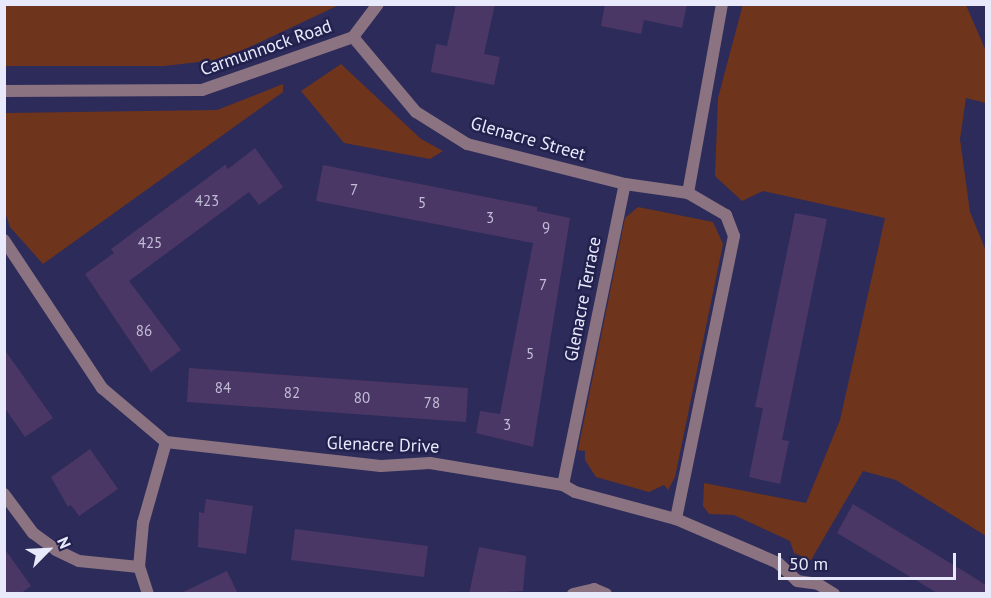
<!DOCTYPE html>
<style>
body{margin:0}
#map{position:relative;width:991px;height:598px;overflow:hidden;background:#2d2b59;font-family:"PT Sans",sans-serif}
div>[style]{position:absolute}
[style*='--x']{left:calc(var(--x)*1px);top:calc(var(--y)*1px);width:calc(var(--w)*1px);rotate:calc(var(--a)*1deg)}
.green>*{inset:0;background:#6f341c}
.building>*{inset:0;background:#4b3766}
.street>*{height:12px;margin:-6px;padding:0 6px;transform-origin:6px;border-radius:6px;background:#8b7381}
span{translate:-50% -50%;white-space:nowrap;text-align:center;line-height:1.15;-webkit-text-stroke:5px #23214e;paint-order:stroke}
.number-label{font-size:15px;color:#c1bdd6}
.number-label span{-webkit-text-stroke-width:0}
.street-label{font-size:18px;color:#e8eafc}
.frame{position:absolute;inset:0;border:6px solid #e8eafc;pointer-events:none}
.north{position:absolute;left:18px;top:520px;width:60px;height:60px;-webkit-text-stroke:4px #23214e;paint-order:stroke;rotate:66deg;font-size:16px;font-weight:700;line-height:24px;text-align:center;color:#e8eafc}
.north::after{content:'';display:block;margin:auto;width:21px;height:27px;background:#e8eafc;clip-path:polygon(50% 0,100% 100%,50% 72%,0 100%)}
.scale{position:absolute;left:778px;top:553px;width:178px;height:27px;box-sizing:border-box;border:3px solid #e8eafc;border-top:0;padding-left:8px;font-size:18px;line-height:21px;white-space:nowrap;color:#e8eafc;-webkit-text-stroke:4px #23214e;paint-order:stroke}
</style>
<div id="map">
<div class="green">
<div style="clip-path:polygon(743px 4px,966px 5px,986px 51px,986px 103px,966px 98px,960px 139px,970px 212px,986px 251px,986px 536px,896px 480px,863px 471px,811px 560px,794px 553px,790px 541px,734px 515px,709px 514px,703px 506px,704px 483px,806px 503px,840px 420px,885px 218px,763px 191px,742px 201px,715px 176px,718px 98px)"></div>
<div style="clip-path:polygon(4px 5px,338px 4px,339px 5px,224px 59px,164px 66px,5px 66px)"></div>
<div style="clip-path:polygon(341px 64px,421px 139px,443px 151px,430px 159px,344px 143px,301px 91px)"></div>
<div style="clip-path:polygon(283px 84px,283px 92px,43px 264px,10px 227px,5px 212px,5px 113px,217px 110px)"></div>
<div style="clip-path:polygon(638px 207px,713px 222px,723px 244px,675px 477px,668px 490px,664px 485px,649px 492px,596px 477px,585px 460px,585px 451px,578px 450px,625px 218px)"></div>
</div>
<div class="building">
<div style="clip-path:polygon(456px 4px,495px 4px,484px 54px,500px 57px,494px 85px,431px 72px,436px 44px,447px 46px)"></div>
<div style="clip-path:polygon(605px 4px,687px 4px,682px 28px,644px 20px,641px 34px,601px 26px)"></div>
<div style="clip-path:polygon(255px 148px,283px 187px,259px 205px,249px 192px,129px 281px,181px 350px,151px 372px,85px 274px,114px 253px,111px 249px,225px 165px,228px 169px)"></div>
<div style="clip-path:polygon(323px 165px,537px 207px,537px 211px,570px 218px,533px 447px,476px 433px,480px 411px,500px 414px,533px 243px,316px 201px)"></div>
<div style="clip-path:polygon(795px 213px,827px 219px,782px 440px,789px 441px,780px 484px,749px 477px,763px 408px,755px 407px)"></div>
<div style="clip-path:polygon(4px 349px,53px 418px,25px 437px,4px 407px)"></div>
<div style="clip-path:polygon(189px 368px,468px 388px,466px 422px,187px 402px)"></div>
<div style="clip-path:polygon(90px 449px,118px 489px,79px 516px,71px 505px,68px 507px,51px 477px)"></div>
<div style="clip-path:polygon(206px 499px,253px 506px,246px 554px,198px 547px,199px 512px,204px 513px)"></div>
<div style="clip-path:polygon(853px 504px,970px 575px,987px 586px,987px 594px,939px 594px,837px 533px)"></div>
<div style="clip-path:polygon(295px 529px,428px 546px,424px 577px,291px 560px)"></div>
<div style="clip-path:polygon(479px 547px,526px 556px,523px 591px,469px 594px)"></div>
<div style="clip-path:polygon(4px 548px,31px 586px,20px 594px,4px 594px)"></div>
<div style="clip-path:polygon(227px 571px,238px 594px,179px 594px)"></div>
</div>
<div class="street">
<div style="--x:353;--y:37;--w:98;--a:50"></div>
<div style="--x:416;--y:112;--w:60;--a:32.1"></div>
<div style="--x:467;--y:144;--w:163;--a:14.2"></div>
<div style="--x:4;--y:91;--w:198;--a:-0.3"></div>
<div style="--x:202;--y:90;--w:160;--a:-19.3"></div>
<div style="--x:353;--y:37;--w:41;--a:-52.9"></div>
<div style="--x:688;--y:193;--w:192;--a:-79.8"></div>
<div style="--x:4;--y:240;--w:178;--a:56.5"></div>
<div style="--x:102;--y:388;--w:84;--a:40.2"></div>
<div style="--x:166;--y:442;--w:216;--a:6.4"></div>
<div style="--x:381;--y:466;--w:49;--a:-3.5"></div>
<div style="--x:430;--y:463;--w:135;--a:9.4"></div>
<div style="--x:563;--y:485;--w:14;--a:30"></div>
<div style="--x:575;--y:492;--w:105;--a:15"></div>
<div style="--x:676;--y:519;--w:111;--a:23.3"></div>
<div style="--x:778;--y:563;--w:26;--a:43"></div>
<div style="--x:797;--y:581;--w:21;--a:8"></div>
<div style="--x:818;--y:584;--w:19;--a:32"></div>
<div style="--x:563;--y:485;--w:307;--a:-78.4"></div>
<div style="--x:625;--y:184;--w:64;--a:8.1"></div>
<div style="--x:688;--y:193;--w:44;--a:30.1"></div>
<div style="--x:726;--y:215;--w:22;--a:69"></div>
<div style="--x:734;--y:236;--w:289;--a:101.6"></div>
<div style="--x:4;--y:494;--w:49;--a:53.4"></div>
<div style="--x:33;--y:533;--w:29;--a:36"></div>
<div style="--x:56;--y:550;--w:25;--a:26"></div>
<div style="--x:79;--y:561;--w:60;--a:5.7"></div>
<div style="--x:148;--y:594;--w:28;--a:-108"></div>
<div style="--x:139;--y:567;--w:44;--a:-84.8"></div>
<div style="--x:143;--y:523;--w:84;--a:-74.1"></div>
<div style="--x:573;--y:594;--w:22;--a:-13"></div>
<div style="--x:594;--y:589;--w:13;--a:23"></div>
</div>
<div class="number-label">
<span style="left:354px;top:190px">7</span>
<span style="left:207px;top:201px">423</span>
<span style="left:422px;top:203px">5</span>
<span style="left:490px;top:218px">3</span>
<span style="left:546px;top:228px">9</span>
<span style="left:150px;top:243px">425</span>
<span style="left:543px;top:285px">7</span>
<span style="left:144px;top:331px">86</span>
<span style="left:530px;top:354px">5</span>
<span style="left:223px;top:388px">84</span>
<span style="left:292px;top:393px">82</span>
<span style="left:362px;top:398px">80</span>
<span style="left:432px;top:403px">78</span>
<span style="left:507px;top:425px">3</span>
</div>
<div class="street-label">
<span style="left:266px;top:48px;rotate:-19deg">Carmunnock Road</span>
<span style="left:528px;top:139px;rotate:16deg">Glenacre Street</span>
<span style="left:583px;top:299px;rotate:-79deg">Glenacre Terrace</span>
<span style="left:383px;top:445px;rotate:2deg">Glenacre Drive</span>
</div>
<div class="frame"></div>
<div class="north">N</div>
<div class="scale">50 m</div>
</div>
